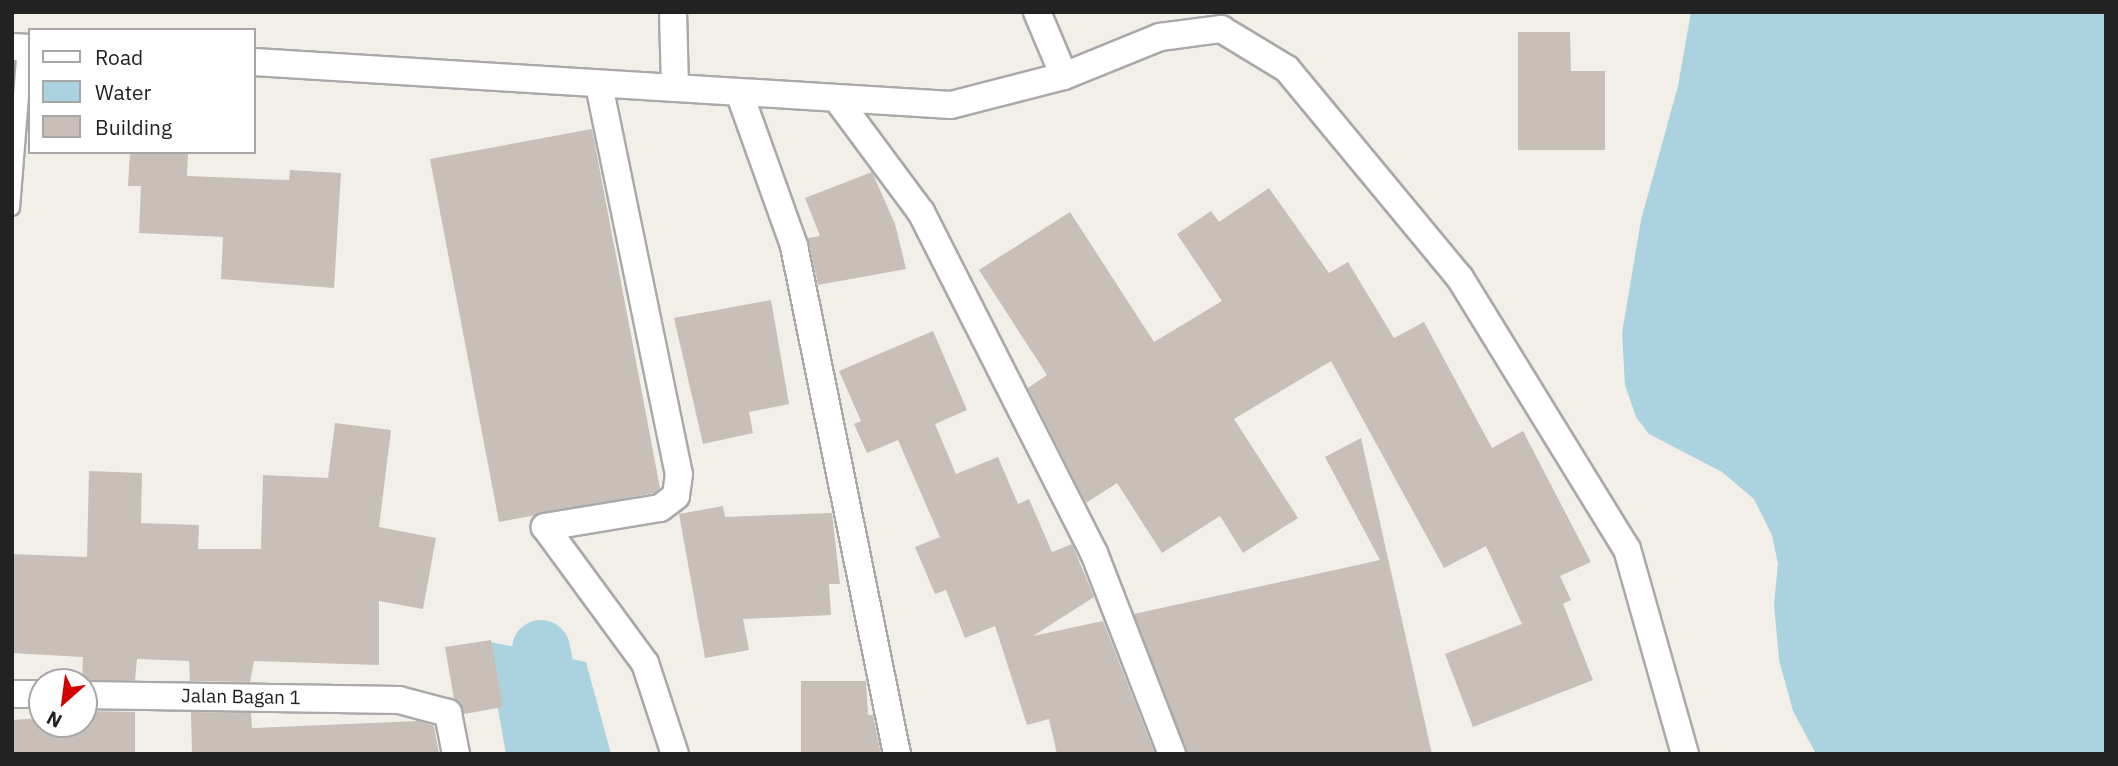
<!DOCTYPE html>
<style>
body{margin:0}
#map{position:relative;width:2118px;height:766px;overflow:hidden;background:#f2efe9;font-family:"IBM Plex Sans",sans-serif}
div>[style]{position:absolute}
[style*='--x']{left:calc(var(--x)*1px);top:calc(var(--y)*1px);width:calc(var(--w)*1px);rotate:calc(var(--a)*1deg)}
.water>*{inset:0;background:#aad3df}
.river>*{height:58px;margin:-29px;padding:0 29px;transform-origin:29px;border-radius:29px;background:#aad3df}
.building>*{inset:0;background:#c7bfb8}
.roads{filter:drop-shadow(2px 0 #a9a9a9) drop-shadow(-2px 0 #a9a9a9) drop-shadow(0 2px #a9a9a9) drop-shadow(0 -2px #a9a9a9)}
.service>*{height:14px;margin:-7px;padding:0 7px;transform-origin:7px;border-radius:7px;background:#fff}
.minor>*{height:26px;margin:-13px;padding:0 13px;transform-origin:13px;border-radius:13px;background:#fff}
span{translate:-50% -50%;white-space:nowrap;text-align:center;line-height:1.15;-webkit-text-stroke:7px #fff;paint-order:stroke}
.street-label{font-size:19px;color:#222}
.frame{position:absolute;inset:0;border:14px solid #222;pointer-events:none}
.legend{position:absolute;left:28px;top:28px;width:228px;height:126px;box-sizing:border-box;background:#fff;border:2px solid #a7a7a7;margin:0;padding:9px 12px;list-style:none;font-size:21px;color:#222}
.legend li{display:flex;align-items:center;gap:14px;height:35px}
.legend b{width:35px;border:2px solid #a7a7a7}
.north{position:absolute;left:28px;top:668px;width:70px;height:70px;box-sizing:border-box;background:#fff;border:2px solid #a7a7a7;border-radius:50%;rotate:208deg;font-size:19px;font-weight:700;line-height:28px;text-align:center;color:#222}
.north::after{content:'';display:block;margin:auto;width:24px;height:32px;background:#d40000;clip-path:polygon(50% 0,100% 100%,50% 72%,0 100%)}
</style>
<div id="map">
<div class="water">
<div style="clip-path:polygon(1691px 12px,2106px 12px,2106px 754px,1816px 754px,1793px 711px,1779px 660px,1774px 604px,1778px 564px,1772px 535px,1754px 499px,1722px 472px,1649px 434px,1636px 417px,1625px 385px,1622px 333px,1641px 220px,1678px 86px)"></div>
<div style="clip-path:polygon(486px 641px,586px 662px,611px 754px,506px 754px)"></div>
</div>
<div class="river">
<div style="--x:541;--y:649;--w:107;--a:78.2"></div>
</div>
<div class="building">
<div style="clip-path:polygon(1518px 32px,1570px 32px,1571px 71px,1605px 71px,1605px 150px,1518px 150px)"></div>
<div style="clip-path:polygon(592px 129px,660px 488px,654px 493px,499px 522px,430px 159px)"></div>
<div style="clip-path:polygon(130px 152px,188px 152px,187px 176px,289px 180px,290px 170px,341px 173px,334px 288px,221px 279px,223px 237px,139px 233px,141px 186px,128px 186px)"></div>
<div style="clip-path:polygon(872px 172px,895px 224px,906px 269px,818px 285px,808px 238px,820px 236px,805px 198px)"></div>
<div style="clip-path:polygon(1269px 188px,1329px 273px,1348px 262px,1394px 338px,1424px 322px,1492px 448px,1523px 431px,1591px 562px,1560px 576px,1571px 600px,1563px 604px,1593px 680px,1473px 727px,1445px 654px,1522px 624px,1486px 546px,1444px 568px,1331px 361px,1234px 419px,1298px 518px,1243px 553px,1220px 516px,1162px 553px,1117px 483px,1086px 503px,1028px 388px,1047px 375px,979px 270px,1070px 212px,1154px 342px,1222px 301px,1177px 234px,1211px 211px,1219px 222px)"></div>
<div style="clip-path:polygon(771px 300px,789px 404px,749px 412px,753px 433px,703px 444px,674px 318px)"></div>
<div style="clip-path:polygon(933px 331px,967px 410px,935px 424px,956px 474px,998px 457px,1018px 504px,1029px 499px,1052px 552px,1072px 544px,1094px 597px,1033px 636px,1103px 621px,1155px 754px,1057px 754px,1049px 719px,1027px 725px,995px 626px,965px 638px,946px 590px,935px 594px,915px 547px,940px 537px,898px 440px,867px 453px,854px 424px,861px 421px,839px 371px)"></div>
<div style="clip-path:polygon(335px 423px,391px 430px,379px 527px,436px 538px,423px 609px,379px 601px,379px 665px,254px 661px,250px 682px,190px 681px,189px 661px,137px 659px,135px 680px,82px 680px,83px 657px,12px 653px,12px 554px,87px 557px,89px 471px,142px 473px,141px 523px,199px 525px,198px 549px,261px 549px,263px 475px,328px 478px)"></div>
<div style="clip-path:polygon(1361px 438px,1432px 754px,1187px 754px,1134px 614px,1380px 560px,1325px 457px)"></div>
<div style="clip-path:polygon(723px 506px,725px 517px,832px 513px,840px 584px,829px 584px,831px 615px,743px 619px,749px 650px,705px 658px,679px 514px)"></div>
<div style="clip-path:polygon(491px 640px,503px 707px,464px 714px,454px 699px,445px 647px)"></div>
<div style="clip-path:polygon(801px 681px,866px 681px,868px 715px,873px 715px,881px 754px,801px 754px)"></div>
<div style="clip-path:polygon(84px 711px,135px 712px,135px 754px,12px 754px,12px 720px,42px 718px,42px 724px,84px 724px)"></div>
<div style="clip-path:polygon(191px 712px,251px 713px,252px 728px,418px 721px,434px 726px,439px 754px,192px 754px)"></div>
</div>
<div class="roads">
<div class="service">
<div style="--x:12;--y:208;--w:162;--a:-85.4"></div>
</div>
<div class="minor">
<div style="--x:673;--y:12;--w:76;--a:88.5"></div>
<div style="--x:1037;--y:12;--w:69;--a:67.1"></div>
<div style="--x:12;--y:47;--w:18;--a:3"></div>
<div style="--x:254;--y:62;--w:698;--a:3.53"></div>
<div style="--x:951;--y:105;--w:117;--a:-14.4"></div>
<div style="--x:1064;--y:76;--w:104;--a:-22.1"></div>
<div style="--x:1160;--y:37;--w:62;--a:-7.5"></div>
<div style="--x:1221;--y:29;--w:77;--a:31.2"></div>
<div style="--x:1287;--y:69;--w:271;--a:50.4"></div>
<div style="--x:1460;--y:278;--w:318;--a:58.4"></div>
<div style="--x:1627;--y:549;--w:213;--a:74.2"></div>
<div style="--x:599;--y:85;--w:397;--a:78.4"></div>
<div style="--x:679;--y:474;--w:22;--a:98"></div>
<div style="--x:676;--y:496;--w:20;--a:143"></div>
<div style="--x:660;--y:508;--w:117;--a:170.6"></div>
<div style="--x:545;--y:527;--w:169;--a:53.7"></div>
<div style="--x:645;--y:663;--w:96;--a:71.8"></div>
<div style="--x:739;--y:92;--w:164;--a:70.3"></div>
<div style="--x:794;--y:246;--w:518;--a:78.54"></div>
<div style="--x:837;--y:99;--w:141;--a:53.4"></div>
<div style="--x:921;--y:212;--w:382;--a:63.1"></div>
<div style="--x:1094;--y:553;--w:216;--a:68.8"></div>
<div style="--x:12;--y:694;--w:30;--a:0"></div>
<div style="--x:84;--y:695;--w:315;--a:0.9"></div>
<div style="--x:399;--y:700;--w:51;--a:14.9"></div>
<div style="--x:448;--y:713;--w:42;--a:79"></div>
</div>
</div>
<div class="street-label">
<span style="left:241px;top:697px;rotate:1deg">Jalan Bagan 1</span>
</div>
<div class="frame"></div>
<ul class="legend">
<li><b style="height:9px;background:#fff"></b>Road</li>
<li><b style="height:19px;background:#aad3df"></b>Water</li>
<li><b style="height:19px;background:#c7bfb8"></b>Building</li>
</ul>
<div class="north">N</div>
</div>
